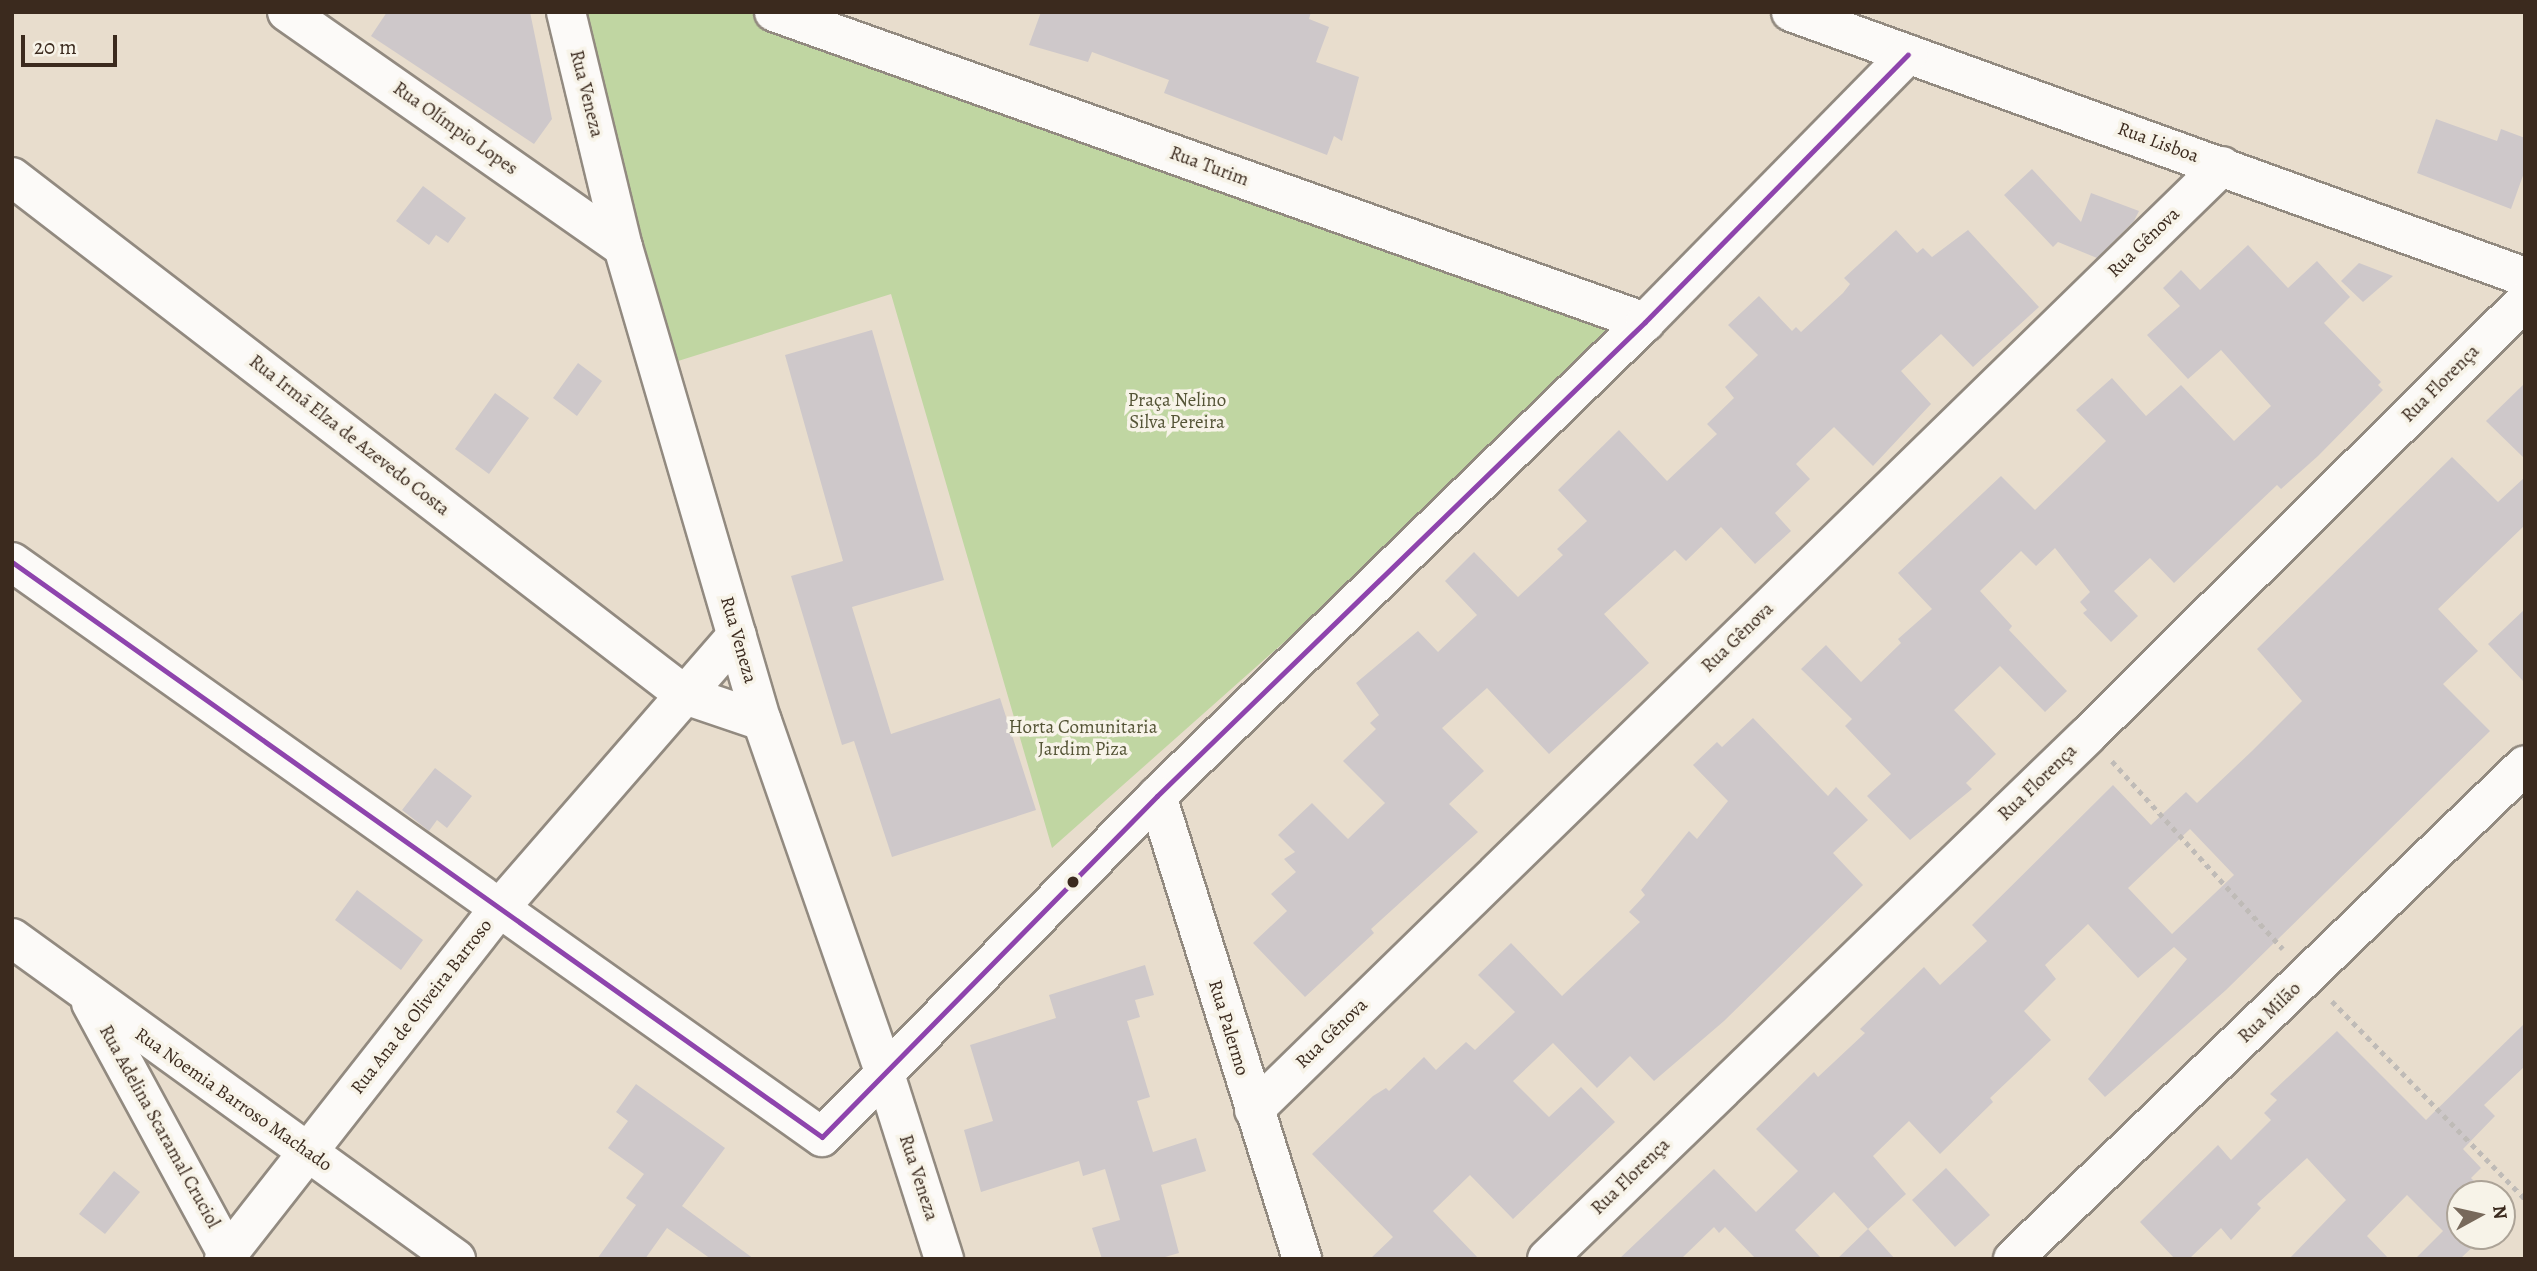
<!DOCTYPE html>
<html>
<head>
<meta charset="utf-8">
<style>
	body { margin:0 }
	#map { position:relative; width:2537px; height:1271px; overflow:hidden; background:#e8ddcd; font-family:Alegreya,serif }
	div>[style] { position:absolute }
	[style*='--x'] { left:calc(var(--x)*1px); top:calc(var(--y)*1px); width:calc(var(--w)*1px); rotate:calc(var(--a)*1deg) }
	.green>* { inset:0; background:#c0d6a2 }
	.building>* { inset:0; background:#cec8ca }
	.path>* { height:4.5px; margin-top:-2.25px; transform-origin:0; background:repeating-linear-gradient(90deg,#bfbbb7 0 5px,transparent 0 10px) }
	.roads { filter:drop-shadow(2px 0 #928a80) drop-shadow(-2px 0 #928a80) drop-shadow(0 2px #928a80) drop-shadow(0 -2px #928a80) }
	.minor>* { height:38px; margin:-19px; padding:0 19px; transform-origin:19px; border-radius:19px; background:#fcfaf8 }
	.bus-1>* { height:5px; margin:-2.5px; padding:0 2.5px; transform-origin:2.5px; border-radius:2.5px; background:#8e44ad }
	.dots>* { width:19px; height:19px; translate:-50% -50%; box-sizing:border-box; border:4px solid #f7f3e8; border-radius:50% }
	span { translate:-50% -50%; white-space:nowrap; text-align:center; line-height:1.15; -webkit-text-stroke:7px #f7f3e8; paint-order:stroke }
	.street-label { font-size:19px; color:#3b2a1e }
	.park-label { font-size:19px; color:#545436 }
	.frame { position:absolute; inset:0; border:14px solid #3b2a1e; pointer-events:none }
	.north { position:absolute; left:2446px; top:1180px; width:70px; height:70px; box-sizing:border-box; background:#f7f3e8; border:2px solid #aca397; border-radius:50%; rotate:82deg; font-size:19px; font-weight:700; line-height:28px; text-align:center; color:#3b2a1e }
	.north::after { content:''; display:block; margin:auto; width:24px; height:32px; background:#78695b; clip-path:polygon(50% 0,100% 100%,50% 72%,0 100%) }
	.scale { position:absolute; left:21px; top:35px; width:96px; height:32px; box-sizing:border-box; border:4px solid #3b2a1e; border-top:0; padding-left:9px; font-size:21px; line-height:24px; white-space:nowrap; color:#3b2a1e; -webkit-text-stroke:5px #f7f3e8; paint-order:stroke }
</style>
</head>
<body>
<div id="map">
	<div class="green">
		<i style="clip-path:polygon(567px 12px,774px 12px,1645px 322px,1052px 848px,891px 294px,659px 367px)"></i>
	</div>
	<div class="building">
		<i style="clip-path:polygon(387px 12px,530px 12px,552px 119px,534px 144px,371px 36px)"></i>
		<i style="clip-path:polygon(1041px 12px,1311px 12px,1309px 19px,1329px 27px,1316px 62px,1359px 77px,1342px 141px,1334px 136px,1327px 155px,1164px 93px,1169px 80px,1092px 52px,1088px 62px,1029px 45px)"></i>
		<i style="clip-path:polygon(2436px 119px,2497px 141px,2501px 129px,2525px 138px,2525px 170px,2511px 209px,2417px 173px)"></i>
		<i style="clip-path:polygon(2032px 169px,2081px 222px,2091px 193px,2139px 211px,2134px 221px,2097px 258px,2058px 242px,2053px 247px,2004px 195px)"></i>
		<i style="clip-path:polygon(423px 186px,466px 218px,448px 243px,436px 235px,429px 245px,396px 221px)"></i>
		<i style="clip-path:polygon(1896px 230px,1917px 253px,1923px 248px,1932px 257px,1968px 230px,2039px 307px,1973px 367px,1941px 334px,1901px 371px,1931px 404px,1873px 466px,1834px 427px,1796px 464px,1810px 479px,1775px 513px,1791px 531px,1755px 564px,1721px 527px,1686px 561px,1675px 550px,1604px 614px,1649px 663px,1549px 754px,1487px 688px,1442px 728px,1484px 771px,1449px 804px,1478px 832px,1371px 929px,1374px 933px,1305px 997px,1253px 943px,1287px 911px,1271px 894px,1296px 872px,1284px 859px,1295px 852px,1278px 835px,1312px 803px,1348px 839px,1385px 803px,1343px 761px,1376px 729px,1370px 723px,1379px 715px,1356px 683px,1418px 631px,1438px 652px,1477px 615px,1445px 581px,1474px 552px,1518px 597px,1563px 555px,1557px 549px,1587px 521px,1558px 490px,1619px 430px,1667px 481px,1717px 434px,1707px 424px,1734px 398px,1725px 387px,1758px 355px,1728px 325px,1759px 296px,1792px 331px,1796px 327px,1801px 332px,1843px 293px,1850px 284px,1844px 278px)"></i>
		<i style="clip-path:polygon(2248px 245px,2288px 288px,2317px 261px,2350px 297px,2324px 323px,2381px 382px,2378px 385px,2383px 390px,2318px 456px,2281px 489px,2277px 485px,2174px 583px,2150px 558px,2114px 591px,2138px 616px,2111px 642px,2083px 613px,2087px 610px,2080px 602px,2090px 592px,2055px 548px,2036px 566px,2021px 551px,1980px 591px,2012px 626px,2009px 630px,2067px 691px,2045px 712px,2000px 666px,1954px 710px,1996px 754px,1966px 783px,1972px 789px,1910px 840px,1867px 796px,1891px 774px,1845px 726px,1852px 719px,1801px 669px,1826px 645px,1861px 682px,1901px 643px,1898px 639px,1932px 609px,1898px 573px,2001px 476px,2035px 510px,2106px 441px,2076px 410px,2112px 378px,2146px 416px,2181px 385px,2234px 441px,2271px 406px,2221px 350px,2188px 379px,2147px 335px,2180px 306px,2163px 288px,2181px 270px,2200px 290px)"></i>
		<i style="clip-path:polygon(2359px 263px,2393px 276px,2363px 302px,2341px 281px)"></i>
		<i style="clip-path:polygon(872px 330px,944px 580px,852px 607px,891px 734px,1000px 698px,1036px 810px,892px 857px,854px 741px,842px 745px,791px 576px,843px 561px,785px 355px)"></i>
		<i style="clip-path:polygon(578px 363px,602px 381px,577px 416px,553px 398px)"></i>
		<i style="clip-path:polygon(2525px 383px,2525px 459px,2486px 421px)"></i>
		<i style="clip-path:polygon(495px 393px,529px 418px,489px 474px,455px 449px)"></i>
		<i style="clip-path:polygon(evenodd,2452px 457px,2498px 502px,2525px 477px,2525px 525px,2438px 609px,2478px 651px,2443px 684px,2490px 731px,2226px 990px,2105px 1097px,2088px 1079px,2187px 959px,2174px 947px,2138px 978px,2088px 924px,2045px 965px,2056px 979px,2024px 1011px,2051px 1040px,1990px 1098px,1993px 1102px,1940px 1154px,1909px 1121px,1873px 1156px,1906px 1194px,1868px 1229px,1834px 1192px,1795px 1230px,1822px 1259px,1756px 1259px,1725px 1227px,1719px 1233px,1714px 1227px,1681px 1259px,1619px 1259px,1714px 1169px,1756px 1212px,1798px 1171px,1756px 1129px,1814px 1072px,1818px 1077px,1865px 1033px,1860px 1029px,1924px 967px,1940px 985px,1987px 941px,1972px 925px,2113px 785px,2151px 825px,2186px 792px,2197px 803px,2252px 751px,2302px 701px,2257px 649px,2452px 457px,2190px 829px,2234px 875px,2172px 934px,2128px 888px,2190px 829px)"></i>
		<i style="clip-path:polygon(2525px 609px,2525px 683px,2488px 644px)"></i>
		<i style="clip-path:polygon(1753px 718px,1828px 796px,1836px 787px,1868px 820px,1833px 853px,1863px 885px,1724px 1021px,1654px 1081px,1630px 1056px,1597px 1088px,1553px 1043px,1513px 1081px,1549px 1117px,1581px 1087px,1615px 1122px,1513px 1219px,1470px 1175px,1433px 1211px,1479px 1259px,1370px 1259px,1393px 1237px,1312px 1154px,1373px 1096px,1386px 1088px,1389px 1091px,1424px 1057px,1436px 1070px,1466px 1042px,1475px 1050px,1515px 1012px,1478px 975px,1511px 943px,1562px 996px,1640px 922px,1629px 912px,1645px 895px,1641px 890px,1689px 831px,1697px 839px,1728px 801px,1693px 765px,1717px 742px,1722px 747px)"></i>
		<i style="clip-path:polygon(435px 768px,472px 796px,447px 828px,437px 820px,429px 831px,402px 810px)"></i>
		<i style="clip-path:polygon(357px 890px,423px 940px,401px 970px,335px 920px)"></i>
		<i style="clip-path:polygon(1145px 965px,1154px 995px,1135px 1000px,1140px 1017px,1127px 1021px,1150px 1097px,1137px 1101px,1153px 1152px,1196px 1138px,1206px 1171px,1161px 1185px,1179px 1253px,1158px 1259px,1102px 1259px,1092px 1228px,1120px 1220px,1105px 1169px,1083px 1176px,1079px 1161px,981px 1192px,964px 1130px,993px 1121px,970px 1045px,1056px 1018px,1049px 995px)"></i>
		<i style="clip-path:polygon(2525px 1023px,2525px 1066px,2484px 1105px,2495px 1116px,2463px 1149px,2481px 1168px,2471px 1178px,2487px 1194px,2460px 1194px,2460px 1236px,2484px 1236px,2460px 1259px,2415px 1259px,2443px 1231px,2407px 1195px,2367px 1236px,2389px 1259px,2289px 1259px,2346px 1200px,2307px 1158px,2257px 1204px,2261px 1208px,2231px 1240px,2221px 1228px,2189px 1259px,2175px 1259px,2140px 1222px,2218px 1145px,2231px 1160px,2271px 1120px,2264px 1113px,2277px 1100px,2270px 1094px,2337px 1031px,2426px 1120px)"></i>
		<i style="clip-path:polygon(636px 1084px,725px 1148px,682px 1206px,754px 1259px,711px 1259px,667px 1228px,645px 1259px,597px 1259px,636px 1205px,626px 1198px,644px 1174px,608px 1148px,628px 1121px,616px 1112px)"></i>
		<i style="clip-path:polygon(1946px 1168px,1990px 1215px,1955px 1247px,1912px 1200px)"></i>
		<i style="clip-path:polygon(114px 1171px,140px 1192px,105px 1234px,79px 1214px)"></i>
		<i style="clip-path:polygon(1868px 1229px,1895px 1259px,1837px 1259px)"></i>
	</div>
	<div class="path">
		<i style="--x:2112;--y:761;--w:254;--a:47.7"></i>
		<i style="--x:2332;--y:1001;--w:277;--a:45.7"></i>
	</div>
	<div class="roads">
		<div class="minor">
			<i style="--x:287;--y:12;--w:410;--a:35"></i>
			<i style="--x:566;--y:12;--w:242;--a:76.4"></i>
			<i style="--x:623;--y:247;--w:494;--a:73.7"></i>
			<i style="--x:762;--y:721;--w:374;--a:70.8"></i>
			<i style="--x:885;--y:1074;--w:194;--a:72.3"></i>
			<i style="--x:774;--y:12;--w:925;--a:19.59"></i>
			<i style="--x:1791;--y:12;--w:780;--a:19.85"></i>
			<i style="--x:12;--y:177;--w:849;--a:37.59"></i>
			<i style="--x:685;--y:695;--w:81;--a:18.7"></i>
			<i style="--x:12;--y:562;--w:993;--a:35.37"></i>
			<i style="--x:822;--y:1137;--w:478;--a:-45.5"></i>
			<i style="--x:1157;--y:796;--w:680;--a:-44.17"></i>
			<i style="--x:1645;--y:322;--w:375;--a:-45.5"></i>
			<i style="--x:1157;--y:796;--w:485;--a:72.6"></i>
			<i style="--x:12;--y:938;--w:548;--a:35.87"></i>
			<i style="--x:91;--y:1003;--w:291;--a:61.5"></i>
			<i style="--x:1254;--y:1110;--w:1352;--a:-44.28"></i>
			<i style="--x:224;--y:1259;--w:444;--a:-51.9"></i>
			<i style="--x:498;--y:910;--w:364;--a:-49"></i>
			<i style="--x:1547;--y:1259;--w:753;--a:-44.09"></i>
			<i style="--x:2088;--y:735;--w:616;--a:-44.8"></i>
			<i style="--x:2013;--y:1259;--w:711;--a:-43.97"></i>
		</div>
	</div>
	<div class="bus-1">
		<i style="--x:12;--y:562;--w:993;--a:35.37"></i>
		<i style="--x:822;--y:1137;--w:478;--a:-45.5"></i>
		<i style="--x:1157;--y:796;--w:680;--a:-44.17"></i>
		<i style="--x:1645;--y:322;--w:375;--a:-45.5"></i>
	</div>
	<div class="dots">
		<i style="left:1073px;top:882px;background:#3b2a1e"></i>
	</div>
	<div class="street-label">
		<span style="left:586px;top:94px;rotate:76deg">Rua Veneza</span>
		<span style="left:455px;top:129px;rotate:35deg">Rua Olímpio Lopes</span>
		<span style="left:2158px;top:143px;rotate:20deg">Rua Lisboa</span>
		<span style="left:1209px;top:167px;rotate:20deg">Rua Turim</span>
		<span style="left:2144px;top:243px;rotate:-44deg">Rua Gênova</span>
		<span style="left:2441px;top:384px;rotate:-45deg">Rua Florença</span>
		<span style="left:349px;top:436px;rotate:38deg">Rua Irmã Elza de Azevedo Costa</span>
		<span style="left:1738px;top:638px;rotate:-44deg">Rua Gênova</span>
		<span style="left:738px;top:640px;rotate:74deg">Rua Veneza</span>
		<span style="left:2038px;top:783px;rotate:-44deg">Rua Florença</span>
		<span style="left:422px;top:1007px;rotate:-52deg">Rua Ana de Oliveira Barroso</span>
		<span style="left:2270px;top:1013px;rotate:-44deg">Rua Milão</span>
		<span style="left:1228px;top:1028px;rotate:73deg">Rua Palermo</span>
		<span style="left:1332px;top:1034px;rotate:-44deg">Rua Gênova</span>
		<span style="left:233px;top:1100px;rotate:35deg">Rua Noemia Barroso Machado</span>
		<span style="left:159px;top:1127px;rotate:61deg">Rua Adelina Scaramal Cruciol</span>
		<span style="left:1631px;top:1177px;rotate:-44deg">Rua Florença</span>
		<span style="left:918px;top:1178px;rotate:72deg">Rua Veneza</span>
	</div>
	<div class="park-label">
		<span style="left:1177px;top:412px">Praça Nelino<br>Silva Pereira</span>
		<span style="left:1083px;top:739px">Horta Comunitaria<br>Jardim Piza</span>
	</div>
	<div class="frame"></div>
	<div class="north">N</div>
	<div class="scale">20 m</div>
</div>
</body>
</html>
